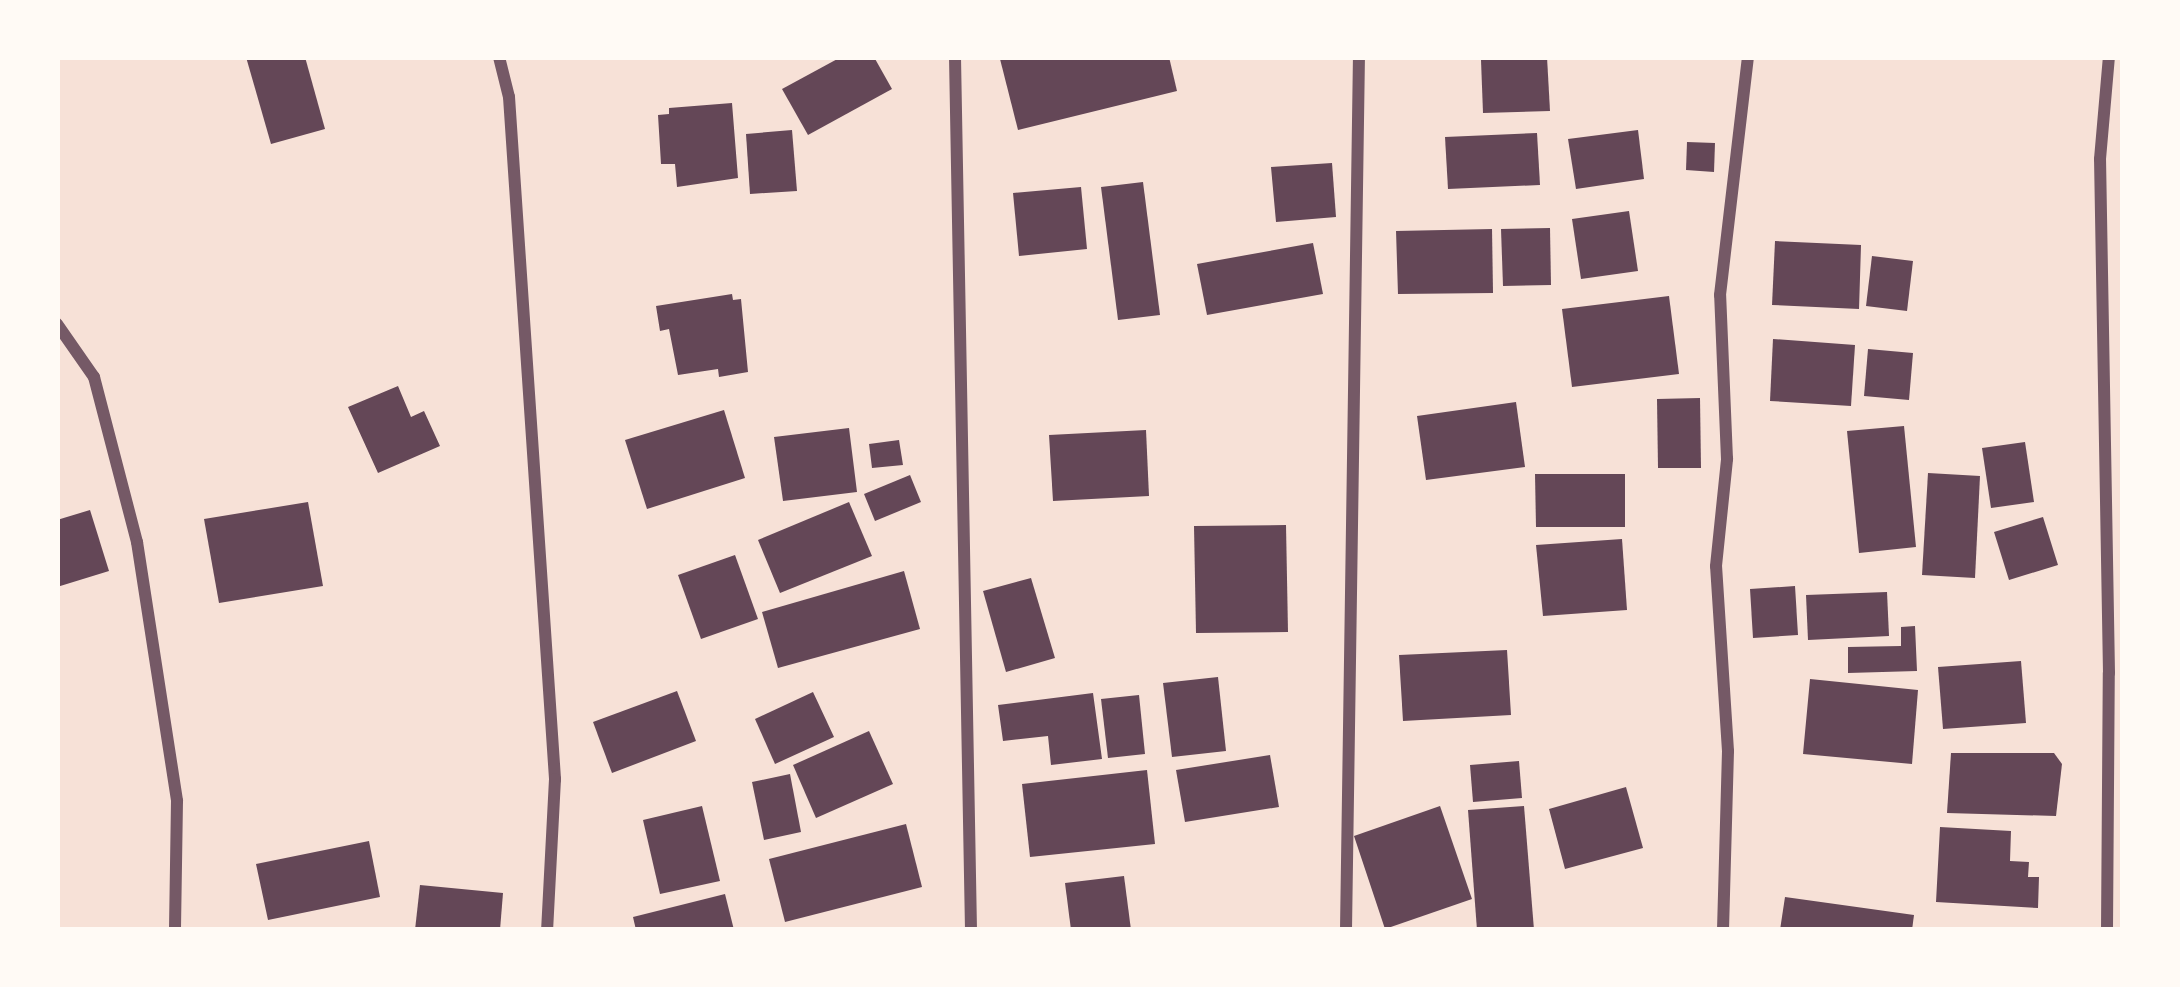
<!DOCTYPE html>
<html>
<head>
<meta charset="utf-8">
<style>
	body { margin:0 }
	#map { position:relative; width:2180px; height:987px; overflow:hidden; background:#f7e1d7; font-family:"Titillium Web",sans-serif }
	div>[style] { position:absolute }
	[style*='--x'] { left:calc(var(--x)*1px); top:calc(var(--y)*1px); width:calc(var(--w)*1px); rotate:calc(var(--a)*1deg) }
	.building>* { inset:0; background:#644757 }
	.minor>* { height:12px; margin:-6px; padding:0 6px; transform-origin:6px; border-radius:6px; background:#755966 }
	span { translate:-50% -50%; white-space:nowrap; text-align:center; line-height:1.15; -webkit-text-stroke:10px #fffaf5; paint-order:stroke }
	.frame { position:absolute; inset:0; border:60px solid #fffaf5; pointer-events:none }
</style>
</head>
<body>
<div id="map">
	<div class="building">
		<i style="clip-path:polygon(246px 57px,305px 57px,325px 129px,271px 144px)"></i>
		<i style="clip-path:polygon(841px 57px,874px 57px,892px 89px,808px 135px,782px 89px)"></i>
		<i style="clip-path:polygon(1169px 57px,1177px 91px,1018px 130px,1000px 59px)"></i>
		<i style="clip-path:polygon(1547px 57px,1550px 111px,1483px 113px,1481px 60px)"></i>
		<i style="clip-path:polygon(732px 103px,738px 178px,677px 187px,675px 164px,661px 164px,658px 115px,669px 114px,669px 108px)"></i>
		<i style="clip-path:polygon(792px 130px,797px 191px,750px 194px,746px 134px)"></i>
		<i style="clip-path:polygon(1638px 130px,1644px 179px,1576px 189px,1568px 139px)"></i>
		<i style="clip-path:polygon(1537px 133px,1540px 185px,1448px 189px,1445px 137px)"></i>
		<i style="clip-path:polygon(1687px 142px,1715px 143px,1714px 172px,1686px 170px)"></i>
		<i style="clip-path:polygon(1332px 163px,1336px 217px,1276px 222px,1271px 167px)"></i>
		<i style="clip-path:polygon(1143px 182px,1160px 315px,1118px 320px,1101px 187px)"></i>
		<i style="clip-path:polygon(1081px 187px,1087px 249px,1019px 256px,1013px 193px)"></i>
		<i style="clip-path:polygon(1629px 211px,1638px 271px,1581px 279px,1572px 219px)"></i>
		<i style="clip-path:polygon(1550px 228px,1551px 285px,1503px 286px,1501px 229px)"></i>
		<i style="clip-path:polygon(1492px 229px,1493px 293px,1398px 294px,1396px 231px)"></i>
		<i style="clip-path:polygon(1775px 241px,1861px 245px,1859px 309px,1772px 305px)"></i>
		<i style="clip-path:polygon(1313px 243px,1323px 294px,1207px 315px,1197px 264px)"></i>
		<i style="clip-path:polygon(1872px 256px,1913px 261px,1907px 311px,1866px 306px)"></i>
		<i style="clip-path:polygon(732px 294px,733px 300px,741px 299px,748px 372px,719px 377px,718px 369px,678px 375px,669px 329px,660px 331px,656px 306px)"></i>
		<i style="clip-path:polygon(1669px 296px,1679px 374px,1572px 387px,1562px 309px)"></i>
		<i style="clip-path:polygon(1773px 339px,1855px 345px,1851px 406px,1770px 401px)"></i>
		<i style="clip-path:polygon(1868px 349px,1913px 353px,1909px 400px,1864px 396px)"></i>
		<i style="clip-path:polygon(398px 386px,411px 417px,424px 411px,440px 446px,378px 473px,348px 407px)"></i>
		<i style="clip-path:polygon(1700px 398px,1701px 468px,1658px 468px,1657px 399px)"></i>
		<i style="clip-path:polygon(1516px 402px,1525px 467px,1426px 480px,1417px 416px)"></i>
		<i style="clip-path:polygon(724px 410px,745px 478px,647px 509px,625px 440px)"></i>
		<i style="clip-path:polygon(1904px 426px,1916px 547px,1859px 553px,1847px 431px)"></i>
		<i style="clip-path:polygon(849px 428px,857px 492px,783px 501px,774px 437px)"></i>
		<i style="clip-path:polygon(1146px 430px,1149px 496px,1053px 501px,1049px 435px)"></i>
		<i style="clip-path:polygon(899px 440px,903px 465px,872px 468px,869px 444px)"></i>
		<i style="clip-path:polygon(2025px 442px,2034px 502px,1991px 508px,1982px 448px)"></i>
		<i style="clip-path:polygon(1928px 473px,1980px 476px,1975px 578px,1922px 575px)"></i>
		<i style="clip-path:polygon(1535px 474px,1625px 474px,1625px 527px,1536px 527px)"></i>
		<i style="clip-path:polygon(910px 475px,921px 502px,875px 521px,864px 494px)"></i>
		<i style="clip-path:polygon(308px 502px,323px 586px,219px 603px,204px 519px)"></i>
		<i style="clip-path:polygon(849px 502px,872px 556px,780px 593px,758px 540px)"></i>
		<i style="clip-path:polygon(90px 510px,109px 571px,57px 587px,57px 520px)"></i>
		<i style="clip-path:polygon(2043px 517px,2058px 565px,2009px 580px,1994px 532px)"></i>
		<i style="clip-path:polygon(1286px 525px,1288px 632px,1196px 633px,1194px 526px)"></i>
		<i style="clip-path:polygon(1622px 539px,1627px 610px,1543px 616px,1536px 545px)"></i>
		<i style="clip-path:polygon(735px 555px,758px 619px,701px 639px,678px 575px)"></i>
		<i style="clip-path:polygon(904px 571px,920px 629px,778px 668px,762px 612px)"></i>
		<i style="clip-path:polygon(1031px 578px,1055px 658px,1006px 672px,983px 591px)"></i>
		<i style="clip-path:polygon(1795px 586px,1798px 635px,1753px 638px,1750px 589px)"></i>
		<i style="clip-path:polygon(1887px 592px,1889px 636px,1808px 640px,1806px 595px)"></i>
		<i style="clip-path:polygon(1915px 626px,1917px 671px,1848px 673px,1848px 647px,1901px 646px,1901px 627px)"></i>
		<i style="clip-path:polygon(1507px 650px,1511px 715px,1403px 721px,1399px 655px)"></i>
		<i style="clip-path:polygon(2021px 661px,2026px 723px,1943px 729px,1938px 667px)"></i>
		<i style="clip-path:polygon(1218px 677px,1226px 751px,1172px 757px,1163px 683px)"></i>
		<i style="clip-path:polygon(1810px 679px,1918px 690px,1912px 764px,1803px 754px)"></i>
		<i style="clip-path:polygon(677px 691px,696px 741px,612px 773px,593px 722px)"></i>
		<i style="clip-path:polygon(813px 692px,834px 737px,775px 764px,755px 719px)"></i>
		<i style="clip-path:polygon(1093px 693px,1102px 759px,1051px 765px,1048px 736px,1003px 741px,998px 705px)"></i>
		<i style="clip-path:polygon(1139px 695px,1145px 754px,1108px 758px,1101px 699px)"></i>
		<i style="clip-path:polygon(869px 731px,893px 784px,816px 818px,793px 765px)"></i>
		<i style="clip-path:polygon(1951px 753px,2054px 753px,2062px 764px,2056px 816px,1947px 813px)"></i>
		<i style="clip-path:polygon(1270px 755px,1279px 807px,1185px 822px,1176px 770px)"></i>
		<i style="clip-path:polygon(1519px 761px,1522px 798px,1473px 802px,1470px 765px)"></i>
		<i style="clip-path:polygon(1147px 770px,1155px 844px,1030px 857px,1022px 784px)"></i>
		<i style="clip-path:polygon(790px 774px,801px 832px,764px 840px,752px 782px)"></i>
		<i style="clip-path:polygon(1626px 787px,1643px 848px,1565px 869px,1549px 809px)"></i>
		<i style="clip-path:polygon(702px 806px,720px 881px,660px 894px,643px 820px)"></i>
		<i style="clip-path:polygon(1440px 806px,1472px 899px,1385px 929px,1354px 836px)"></i>
		<i style="clip-path:polygon(1524px 806px,1534px 930px,1477px 930px,1468px 810px)"></i>
		<i style="clip-path:polygon(906px 824px,922px 887px,785px 922px,769px 859px)"></i>
		<i style="clip-path:polygon(1940px 827px,2011px 831px,2010px 861px,2029px 862px,2028px 877px,2039px 877px,2038px 908px,1936px 902px)"></i>
		<i style="clip-path:polygon(369px 841px,380px 897px,268px 920px,256px 864px)"></i>
		<i style="clip-path:polygon(1124px 876px,1131px 930px,1071px 930px,1065px 883px)"></i>
		<i style="clip-path:polygon(420px 885px,503px 893px,500px 930px,415px 930px)"></i>
		<i style="clip-path:polygon(725px 894px,734px 930px,636px 930px,633px 917px)"></i>
		<i style="clip-path:polygon(1785px 897px,1914px 915px,1912px 930px,1780px 930px)"></i>
	</div>
	<div class="minor">
		<i style="--x:499;--y:57;--w:41;--a:76"></i>
		<i style="--x:509;--y:97;--w:684;--a:86.14"></i>
		<i style="--x:555;--y:779;--w:151;--a:93"></i>
		<i style="--x:955;--y:57;--w:873;--a:88.95"></i>
		<i style="--x:57;--y:324;--w:65;--a:55.1"></i>
		<i style="--x:94;--y:377;--w:171;--a:75.4"></i>
		<i style="--x:137;--y:542;--w:262;--a:81.2"></i>
		<i style="--x:177;--y:801;--w:129;--a:90.9"></i>
		<i style="--x:1346;--y:930;--w:873;--a:-89.15"></i>
		<i style="--x:1723;--y:930;--w:179;--a:-88.4"></i>
		<i style="--x:1728;--y:751;--w:185;--a:-93.7"></i>
		<i style="--x:1716;--y:566;--w:108;--a:-84.1"></i>
		<i style="--x:1727;--y:459;--w:164;--a:-92.4"></i>
		<i style="--x:1720;--y:295;--w:240;--a:-83.3"></i>
		<i style="--x:2107;--y:930;--w:257;--a:-89.6"></i>
		<i style="--x:2109;--y:673;--w:514;--a:-91"></i>
		<i style="--x:2100;--y:159;--w:102;--a:-85"></i>
	</div>
	<div class="frame"></div>
</div>
</body>
</html>
